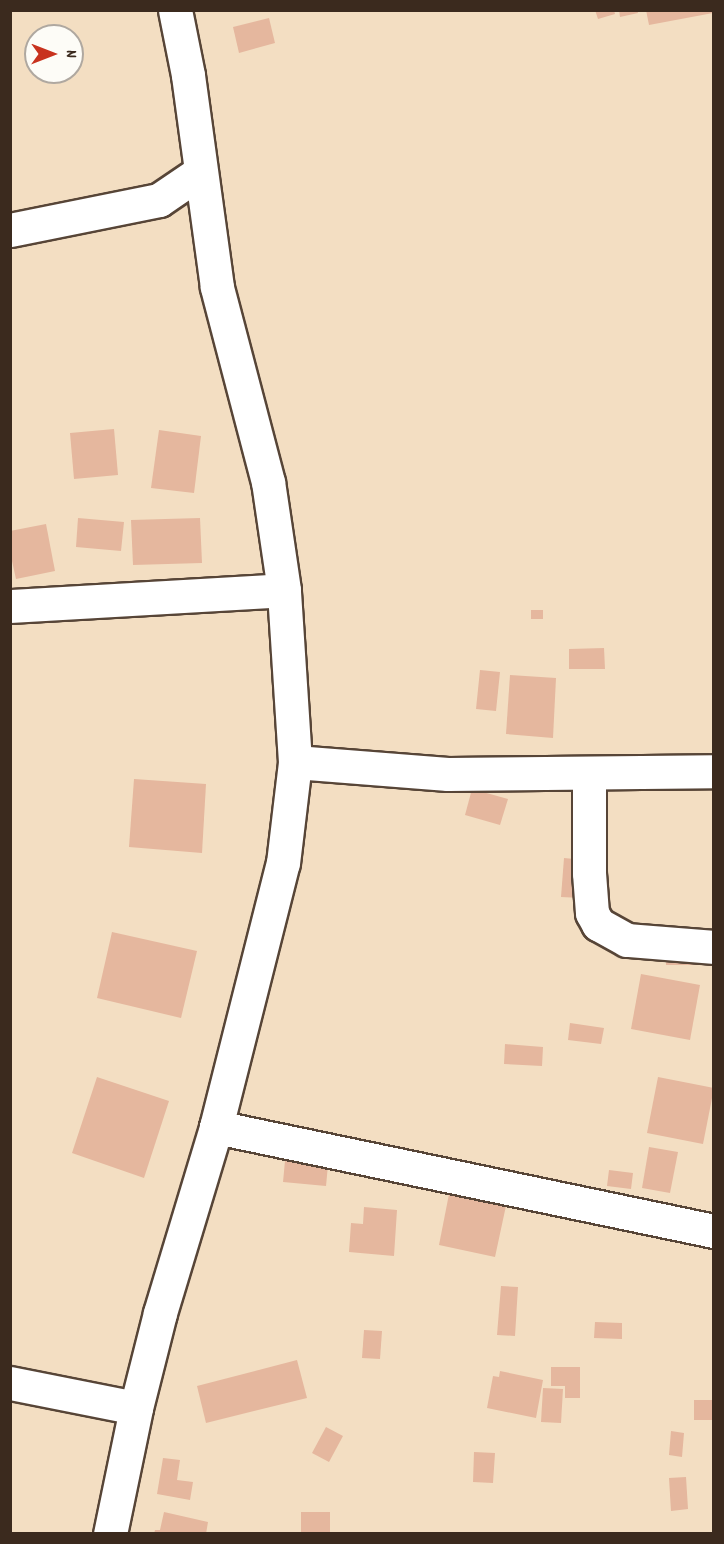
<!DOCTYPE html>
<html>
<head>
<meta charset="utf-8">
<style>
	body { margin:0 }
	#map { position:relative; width:724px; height:1544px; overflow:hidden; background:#f3dec2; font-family:Dekko,sans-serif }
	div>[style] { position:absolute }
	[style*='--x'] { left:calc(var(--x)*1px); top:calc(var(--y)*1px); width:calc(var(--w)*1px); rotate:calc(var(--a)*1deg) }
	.building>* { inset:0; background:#e5b79e }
	.roads { filter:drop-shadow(2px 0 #574537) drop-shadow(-2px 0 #574537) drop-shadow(0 2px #574537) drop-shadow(0 -2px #574537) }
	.minor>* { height:33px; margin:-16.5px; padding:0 16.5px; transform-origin:16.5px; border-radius:16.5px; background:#fff }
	span { translate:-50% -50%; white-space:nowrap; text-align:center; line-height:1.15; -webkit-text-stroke:4.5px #fdfcf7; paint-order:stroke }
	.frame { position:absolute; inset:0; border:12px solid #3b2a1e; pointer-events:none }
	.north { position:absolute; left:24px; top:24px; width:60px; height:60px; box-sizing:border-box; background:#fdfcf7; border:2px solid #afa8a0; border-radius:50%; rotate:90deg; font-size:16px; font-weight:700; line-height:24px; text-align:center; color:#3b2a1e }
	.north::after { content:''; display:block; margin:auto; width:21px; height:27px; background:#c8321e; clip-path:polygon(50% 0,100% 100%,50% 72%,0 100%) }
</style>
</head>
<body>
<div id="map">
	<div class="building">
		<i style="clip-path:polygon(595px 10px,614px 10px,615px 14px,598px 19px)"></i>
		<i style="clip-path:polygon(619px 10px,637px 10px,638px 13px,620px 17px)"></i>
		<i style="clip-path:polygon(646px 10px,712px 10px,713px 13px,649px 25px)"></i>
		<i style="clip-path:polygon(269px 18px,275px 43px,239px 53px,233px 27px)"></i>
		<i style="clip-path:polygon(114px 429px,118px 475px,74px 479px,70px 433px)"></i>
		<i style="clip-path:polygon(159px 430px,201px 436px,194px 493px,151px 488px)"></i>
		<i style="clip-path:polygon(78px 518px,124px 522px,121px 551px,76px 547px)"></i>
		<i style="clip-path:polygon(200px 518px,202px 563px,133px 565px,131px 520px)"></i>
		<i style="clip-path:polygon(46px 524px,55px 571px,16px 579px,10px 552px,10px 531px)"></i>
		<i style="clip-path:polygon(531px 610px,543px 610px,543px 619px,531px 619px)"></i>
		<i style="clip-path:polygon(604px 648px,605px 669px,569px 669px,569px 649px)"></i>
		<i style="clip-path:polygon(480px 670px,500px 672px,496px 711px,476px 709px)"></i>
		<i style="clip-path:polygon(510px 675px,556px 678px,553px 738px,506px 734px)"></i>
		<i style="clip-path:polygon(134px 779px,206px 784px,202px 853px,129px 847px)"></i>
		<i style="clip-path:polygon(472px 789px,508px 799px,500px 825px,465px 815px)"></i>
		<i style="clip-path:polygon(564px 858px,584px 860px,581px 898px,561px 897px)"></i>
		<i style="clip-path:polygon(112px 932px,197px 951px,181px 1018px,97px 998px)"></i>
		<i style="clip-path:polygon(666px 956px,714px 956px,714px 965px,666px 965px)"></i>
		<i style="clip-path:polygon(641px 974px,700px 985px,690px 1040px,631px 1029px)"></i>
		<i style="clip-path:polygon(570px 1023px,604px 1028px,601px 1044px,568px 1040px)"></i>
		<i style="clip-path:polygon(505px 1044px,543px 1047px,542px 1066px,504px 1064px)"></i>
		<i style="clip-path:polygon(97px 1077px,169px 1101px,144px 1178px,72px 1153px)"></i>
		<i style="clip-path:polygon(658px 1077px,714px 1088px,703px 1144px,647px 1133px)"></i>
		<i style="clip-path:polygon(649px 1147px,678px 1152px,670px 1193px,642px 1188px)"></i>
		<i style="clip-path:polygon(285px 1161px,328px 1165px,326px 1186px,283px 1182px)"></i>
		<i style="clip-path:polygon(609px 1170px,633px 1173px,631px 1189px,607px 1186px)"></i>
		<i style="clip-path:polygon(450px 1189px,507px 1201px,495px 1257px,439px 1245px)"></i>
		<i style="clip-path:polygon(364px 1207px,397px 1210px,394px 1256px,349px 1252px,351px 1223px,363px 1224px)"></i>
		<i style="clip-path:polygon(501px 1286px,518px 1287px,515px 1336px,497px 1335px)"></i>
		<i style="clip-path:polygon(595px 1322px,622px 1323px,622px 1339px,594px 1338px)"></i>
		<i style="clip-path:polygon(364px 1330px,382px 1331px,380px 1359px,362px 1358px)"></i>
		<i style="clip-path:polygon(297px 1360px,307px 1398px,206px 1423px,197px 1386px)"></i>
		<i style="clip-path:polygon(551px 1367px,580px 1367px,580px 1398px,565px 1398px,565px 1386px,551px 1386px)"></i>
		<i style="clip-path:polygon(500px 1371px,543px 1380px,536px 1418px,487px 1408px,493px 1376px,499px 1377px)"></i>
		<i style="clip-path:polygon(543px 1388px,563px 1389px,561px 1423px,541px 1422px)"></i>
		<i style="clip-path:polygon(694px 1400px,714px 1400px,714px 1420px,694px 1420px)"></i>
		<i style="clip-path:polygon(326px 1427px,343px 1436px,329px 1462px,312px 1453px)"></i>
		<i style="clip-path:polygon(671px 1431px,684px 1433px,682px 1457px,669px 1455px)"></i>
		<i style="clip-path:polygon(474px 1452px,495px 1453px,493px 1483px,473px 1482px)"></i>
		<i style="clip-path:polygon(163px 1458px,180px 1460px,177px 1480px,193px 1482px,190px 1500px,157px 1494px)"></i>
		<i style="clip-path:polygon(686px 1477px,688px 1509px,671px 1511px,669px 1478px)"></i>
		<i style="clip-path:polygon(164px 1512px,208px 1522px,206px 1534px,154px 1534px,155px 1530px,160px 1530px)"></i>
		<i style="clip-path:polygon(301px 1512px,330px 1512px,330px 1534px,301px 1534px)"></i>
	</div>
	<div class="roads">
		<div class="minor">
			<i style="--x:10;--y:230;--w:152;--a:-11.4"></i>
			<i style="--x:159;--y:200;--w:50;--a:-34.3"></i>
			<i style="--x:10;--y:606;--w:274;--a:-3.3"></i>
			<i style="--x:295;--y:762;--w:153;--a:4.5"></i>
			<i style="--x:448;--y:774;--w:266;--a:-0.6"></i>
			<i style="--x:589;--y:773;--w:100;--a:90"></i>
			<i style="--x:589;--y:873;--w:40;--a:85.7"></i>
			<i style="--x:592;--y:913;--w:13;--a:61"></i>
			<i style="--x:598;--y:924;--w:33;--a:29"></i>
			<i style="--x:627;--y:940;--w:87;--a:4.6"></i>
			<i style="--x:216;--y:1127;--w:509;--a:11.8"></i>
			<i style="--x:10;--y:1383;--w:128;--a:11.2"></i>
			<i style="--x:110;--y:1534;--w:129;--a:-78.3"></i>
			<i style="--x:136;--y:1408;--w:98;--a:-75.8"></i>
			<i style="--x:160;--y:1313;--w:194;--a:-73.2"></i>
			<i style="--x:216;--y:1127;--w:272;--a:-75.8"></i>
			<i style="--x:283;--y:863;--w:102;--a:-83.2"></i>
			<i style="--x:295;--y:762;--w:172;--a:-93.7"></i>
			<i style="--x:284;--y:590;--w:109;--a:-98.4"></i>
			<i style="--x:268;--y:482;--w:202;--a:-104.7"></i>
			<i style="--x:217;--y:287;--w:214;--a:-97.8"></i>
			<i style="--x:188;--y:75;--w:66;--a:-101.3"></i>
		</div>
	</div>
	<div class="frame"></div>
	<div class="north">N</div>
</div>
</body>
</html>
